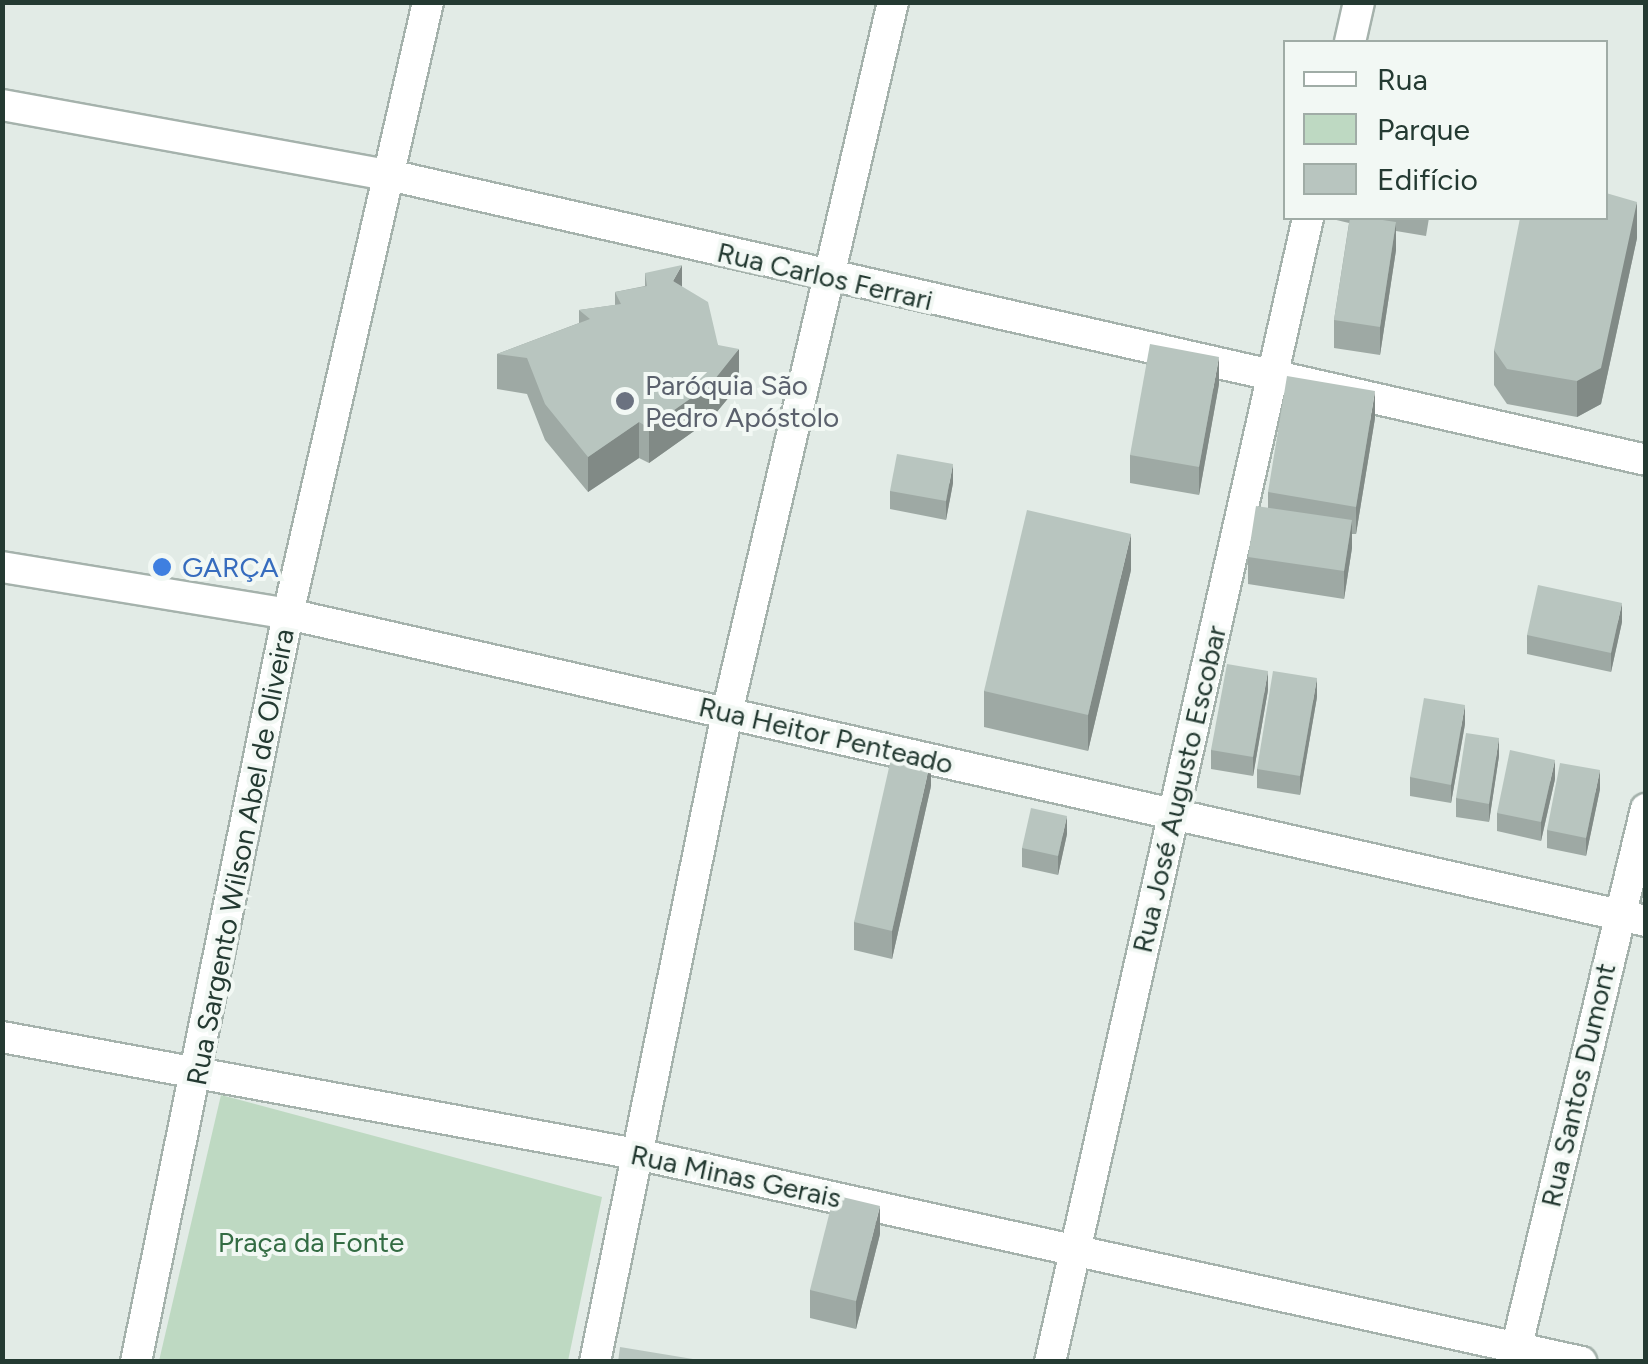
<!DOCTYPE html>
<html>
<head>
<meta charset="utf-8">
<style>
	body { margin:0 }
	#map { position:relative; width:1648px; height:1364px; overflow:hidden; background:#e2ebe6; font-family:Figtree,sans-serif }
	div>[style] { position:absolute }
	[style*='--x'] { left:calc(var(--x)*1px); top:calc(var(--y)*1px); width:calc(var(--w)*1px); rotate:calc(var(--a)*1deg) }
	.green>* { inset:0; background:#bed9c2 }
	.roads { filter:drop-shadow(2px 0 #a5b2ac) drop-shadow(-2px 0 #a5b2ac) drop-shadow(0 2px #a5b2ac) drop-shadow(0 -2px #a5b2ac) }
	.minor>* { height:30px; margin:-15px; padding:0 15px; transform-origin:15px; border-radius:15px; background:#fff }
	.wall>* { inset:0; background:#9ea9a4 }
	.shaded-wall>* { inset:0; background:#818a86 }
	.building>* { inset:0; background:#b8c5bf }
	.dots>* { width:28px; height:28px; translate:-50% -50%; box-sizing:border-box; border:5px solid #f2f8f4; border-radius:50% }
	span { translate:-50% -50%; white-space:nowrap; text-align:center; line-height:1.15; -webkit-text-stroke:8px #f2f8f4; paint-order:stroke }
	.street-label { font-size:28px; color:#243a32 }
	.worship-label { font-size:28px; color:#5b616d }
	.left { translate:0 -50%; text-align:left }
	.shop-label { font-size:28px; color:#366cbe }
	.park-label { font-size:28px; color:#336c43 }
	.frame { position:absolute; inset:0; border:5px solid #243a32; pointer-events:none }
	.legend { position:absolute; left:1283px; top:40px; width:325px; height:180px; box-sizing:border-box; background:#f2f8f4; border:2px solid #a0aca6; margin:0; padding:12px 18px; list-style:none; font-size:30px; color:#243a32 }
	.legend li { display:flex; align-items:center; gap:20px; height:50px }
	.legend b { width:50px; border:2px solid #a0aca6 }
</style>
</head>
<body>
<div id="map">
	<div class="green">
		<i style="clip-path:polygon(221px 1095px,602px 1197px,568px 1361px,159px 1361px)"></i>
	</div>
	<div class="roads">
		<div class="minor">
			<i style="--x:1350;--y:42;--w:41;--a:-77.3"></i>
			<i style="--x:2;--y:105;--w:393;--a:10.3"></i>
			<i style="--x:389;--y:175;--w:1289;--a:12.77"></i>
			<i style="--x:2;--y:567;--w:290;--a:9.3"></i>
			<i style="--x:288;--y:614;--w:1392;--a:12.74"></i>
			<i style="--x:2;--y:1037;--w:650;--a:10.46"></i>
			<i style="--x:641;--y:1155;--w:963;--a:12.41"></i>
			<i style="--x:136;--y:1362;--w:763;--a:-78.51"></i>
			<i style="--x:288;--y:614;--w:628;--a:-77.11"></i>
			<i style="--x:595;--y:1362;--w:662;--a:-78.5"></i>
			<i style="--x:727;--y:713;--w:730;--a:-76.86"></i>
			<i style="--x:1050;--y:1362;--w:1173;--a:-77.29"></i>
			<i style="--x:1513;--y:1362;--w:569;--a:-76.48"></i>
		</div>
	</div>
	<div class="wall">
		<i style="clip-path:polygon(1328px 218px,1429px 218px,1426px 236px,1396px 231px,1396px 250px,1380px 355px,1334px 348px,1334px 320px,1349px 223px)"></i>
		<i style="clip-path:polygon(1637px 238px,1601px 404px,1577px 417px,1507px 404px,1494px 385px,1494px 350px)"></i>
		<i style="clip-path:polygon(645px 273px,682px 287px,718px 345px,739px 385px,711px 419px,649px 463px,639px 458px,588px 492px,545px 440px,527px 394px,497px 389px,497px 354px,579px 323px,579px 310px,615px 305px,615px 292px,645px 286px)"></i>
		<i style="clip-path:polygon(1219px 384px,1199px 495px,1130px 483px,1130px 455px)"></i>
		<i style="clip-path:polygon(1375px 418px,1356px 534px,1352px 534px,1352px 548px,1344px 599px,1248px 584px,1248px 557px,1268px 508px,1268px 492px)"></i>
		<i style="clip-path:polygon(953px 483px,946px 520px,890px 509px,890px 491px)"></i>
		<i style="clip-path:polygon(1131px 570px,1088px 751px,984px 727px,984px 691px)"></i>
		<i style="clip-path:polygon(1622px 622px,1611px 672px,1527px 654px,1527px 635px)"></i>
		<i style="clip-path:polygon(1268px 690px,1253px 776px,1211px 769px,1211px 750px)"></i>
		<i style="clip-path:polygon(1317px 697px,1300px 795px,1257px 788px,1257px 769px)"></i>
		<i style="clip-path:polygon(1465px 724px,1451px 803px,1410px 796px,1410px 777px)"></i>
		<i style="clip-path:polygon(1499px 756px,1489px 822px,1456px 817px,1456px 798px)"></i>
		<i style="clip-path:polygon(1555px 779px,1541px 841px,1497px 831px,1497px 813px)"></i>
		<i style="clip-path:polygon(931px 786px,892px 959px,854px 950px,854px 922px)"></i>
		<i style="clip-path:polygon(1600px 789px,1586px 856px,1547px 848px,1547px 830px)"></i>
		<i style="clip-path:polygon(1067px 834px,1058px 875px,1022px 867px,1022px 848px)"></i>
		<i style="clip-path:polygon(880px 1234px,856px 1329px,810px 1318px,810px 1290px)"></i>
	</div>
	<div class="shaded-wall">
		<i style="clip-path:polygon(1637px 202px,1637px 238px,1601px 404px,1577px 417px,1577px 381px)"></i>
		<i style="clip-path:polygon(1396px 222px,1396px 250px,1380px 355px,1380px 327px)"></i>
		<i style="clip-path:polygon(682px 265px,682px 301px,673px 281px)"></i>
		<i style="clip-path:polygon(739px 349px,739px 385px,711px 419px,649px 463px,649px 428px)"></i>
		<i style="clip-path:polygon(1219px 357px,1219px 384px,1199px 495px,1199px 467px)"></i>
		<i style="clip-path:polygon(1375px 391px,1375px 418px,1356px 534px,1356px 507px)"></i>
		<i style="clip-path:polygon(639px 422px,639px 458px,588px 492px,588px 457px)"></i>
		<i style="clip-path:polygon(953px 464px,953px 483px,946px 520px,946px 501px)"></i>
		<i style="clip-path:polygon(1352px 520px,1352px 548px,1344px 599px,1344px 571px)"></i>
		<i style="clip-path:polygon(1131px 534px,1131px 570px,1088px 751px,1088px 715px)"></i>
		<i style="clip-path:polygon(1622px 603px,1622px 622px,1611px 672px,1611px 653px)"></i>
		<i style="clip-path:polygon(1268px 671px,1268px 690px,1253px 776px,1253px 757px)"></i>
		<i style="clip-path:polygon(1317px 678px,1317px 697px,1300px 795px,1300px 776px)"></i>
		<i style="clip-path:polygon(1465px 705px,1465px 724px,1451px 803px,1451px 785px)"></i>
		<i style="clip-path:polygon(1499px 738px,1499px 756px,1489px 822px,1489px 804px)"></i>
		<i style="clip-path:polygon(931px 759px,931px 786px,892px 959px,892px 931px)"></i>
		<i style="clip-path:polygon(1555px 760px,1555px 779px,1541px 841px,1541px 822px)"></i>
		<i style="clip-path:polygon(1600px 770px,1600px 789px,1586px 856px,1586px 838px)"></i>
		<i style="clip-path:polygon(1067px 816px,1067px 834px,1058px 875px,1058px 856px)"></i>
		<i style="clip-path:polygon(880px 1206px,880px 1234px,856px 1329px,856px 1301px)"></i>
	</div>
	<div class="building">
		<i style="clip-path:polygon(1606px 193px,1637px 202px,1601px 368px,1577px 381px,1507px 369px,1494px 350px,1520px 218px,1606px 218px)"></i>
		<i style="clip-path:polygon(1350px 218px,1369px 218px,1396px 222px,1380px 327px,1334px 320px)"></i>
		<i style="clip-path:polygon(682px 265px,673px 281px,708px 302px,718px 345px,739px 349px,711px 384px,649px 428px,639px 422px,588px 457px,545px 404px,527px 358px,497px 354px,590px 319px,579px 310px,621px 304px,615px 292px,647px 286px,645px 273px)"></i>
		<i style="clip-path:polygon(1150px 344px,1219px 357px,1199px 467px,1130px 455px)"></i>
		<i style="clip-path:polygon(1287px 376px,1375px 391px,1356px 507px,1268px 492px)"></i>
		<i style="clip-path:polygon(897px 454px,953px 464px,946px 501px,890px 491px)"></i>
		<i style="clip-path:polygon(1256px 506px,1352px 520px,1344px 571px,1248px 557px)"></i>
		<i style="clip-path:polygon(1027px 510px,1131px 534px,1088px 715px,984px 691px)"></i>
		<i style="clip-path:polygon(1538px 585px,1622px 603px,1611px 653px,1527px 635px)"></i>
		<i style="clip-path:polygon(1227px 664px,1268px 671px,1253px 757px,1211px 750px)"></i>
		<i style="clip-path:polygon(1273px 671px,1317px 678px,1300px 776px,1257px 769px)"></i>
		<i style="clip-path:polygon(1424px 698px,1465px 705px,1451px 785px,1410px 777px)"></i>
		<i style="clip-path:polygon(1466px 733px,1499px 738px,1489px 804px,1456px 798px)"></i>
		<i style="clip-path:polygon(893px 750px,931px 759px,892px 931px,854px 922px)"></i>
		<i style="clip-path:polygon(1510px 750px,1555px 760px,1541px 822px,1497px 813px)"></i>
		<i style="clip-path:polygon(1560px 763px,1600px 770px,1586px 838px,1547px 830px)"></i>
		<i style="clip-path:polygon(1031px 808px,1067px 816px,1058px 856px,1022px 848px)"></i>
		<i style="clip-path:polygon(834px 1195px,880px 1206px,856px 1301px,810px 1290px)"></i>
		<i style="clip-path:polygon(620px 1347px,711px 1362px,618px 1362px)"></i>
	</div>
	<div class="dots">
		<i style="left:625px;top:401px;background:#6b7280"></i>
		<i style="left:162px;top:567px;background:#3f7fe0"></i>
	</div>
	<div class="street-label">
		<span style="left:825px;top:276px;rotate:13deg">Rua Carlos Ferrari</span>
		<span style="left:826px;top:735px;rotate:13deg">Rua Heitor Penteado</span>
		<span style="left:1179px;top:789px;rotate:-77deg">Rua José Augusto Escobar</span>
		<span style="left:240px;top:857px;rotate:-79deg">Rua Sargento Wilson Abel de Oliveira</span>
		<span style="left:1578px;top:1085px;rotate:-77deg">Rua Santos Dumont</span>
		<span style="left:736px;top:1176px;rotate:12deg">Rua Minas Gerais</span>
	</div>
	<div class="worship-label">
		<span class="left" style="left:645px;top:401px">Paróquia São<br>Pedro Apóstolo</span>
	</div>
	<div class="shop-label">
		<span class="left" style="left:182px;top:567px">GARÇA</span>
	</div>
	<div class="park-label">
		<span style="left:311px;top:1242px">Praça da Fonte</span>
	</div>
	<div class="frame"></div>
	<ul class="legend">
	<li><b style="height:12px;background:#fff"></b>Rua</li>
	<li><b style="height:28px;background:#bed9c2"></b>Parque</li>
	<li><b style="height:28px;background:#b8c5bf"></b>Edifício</li>
	</ul>
</div>
</body>
</html>
